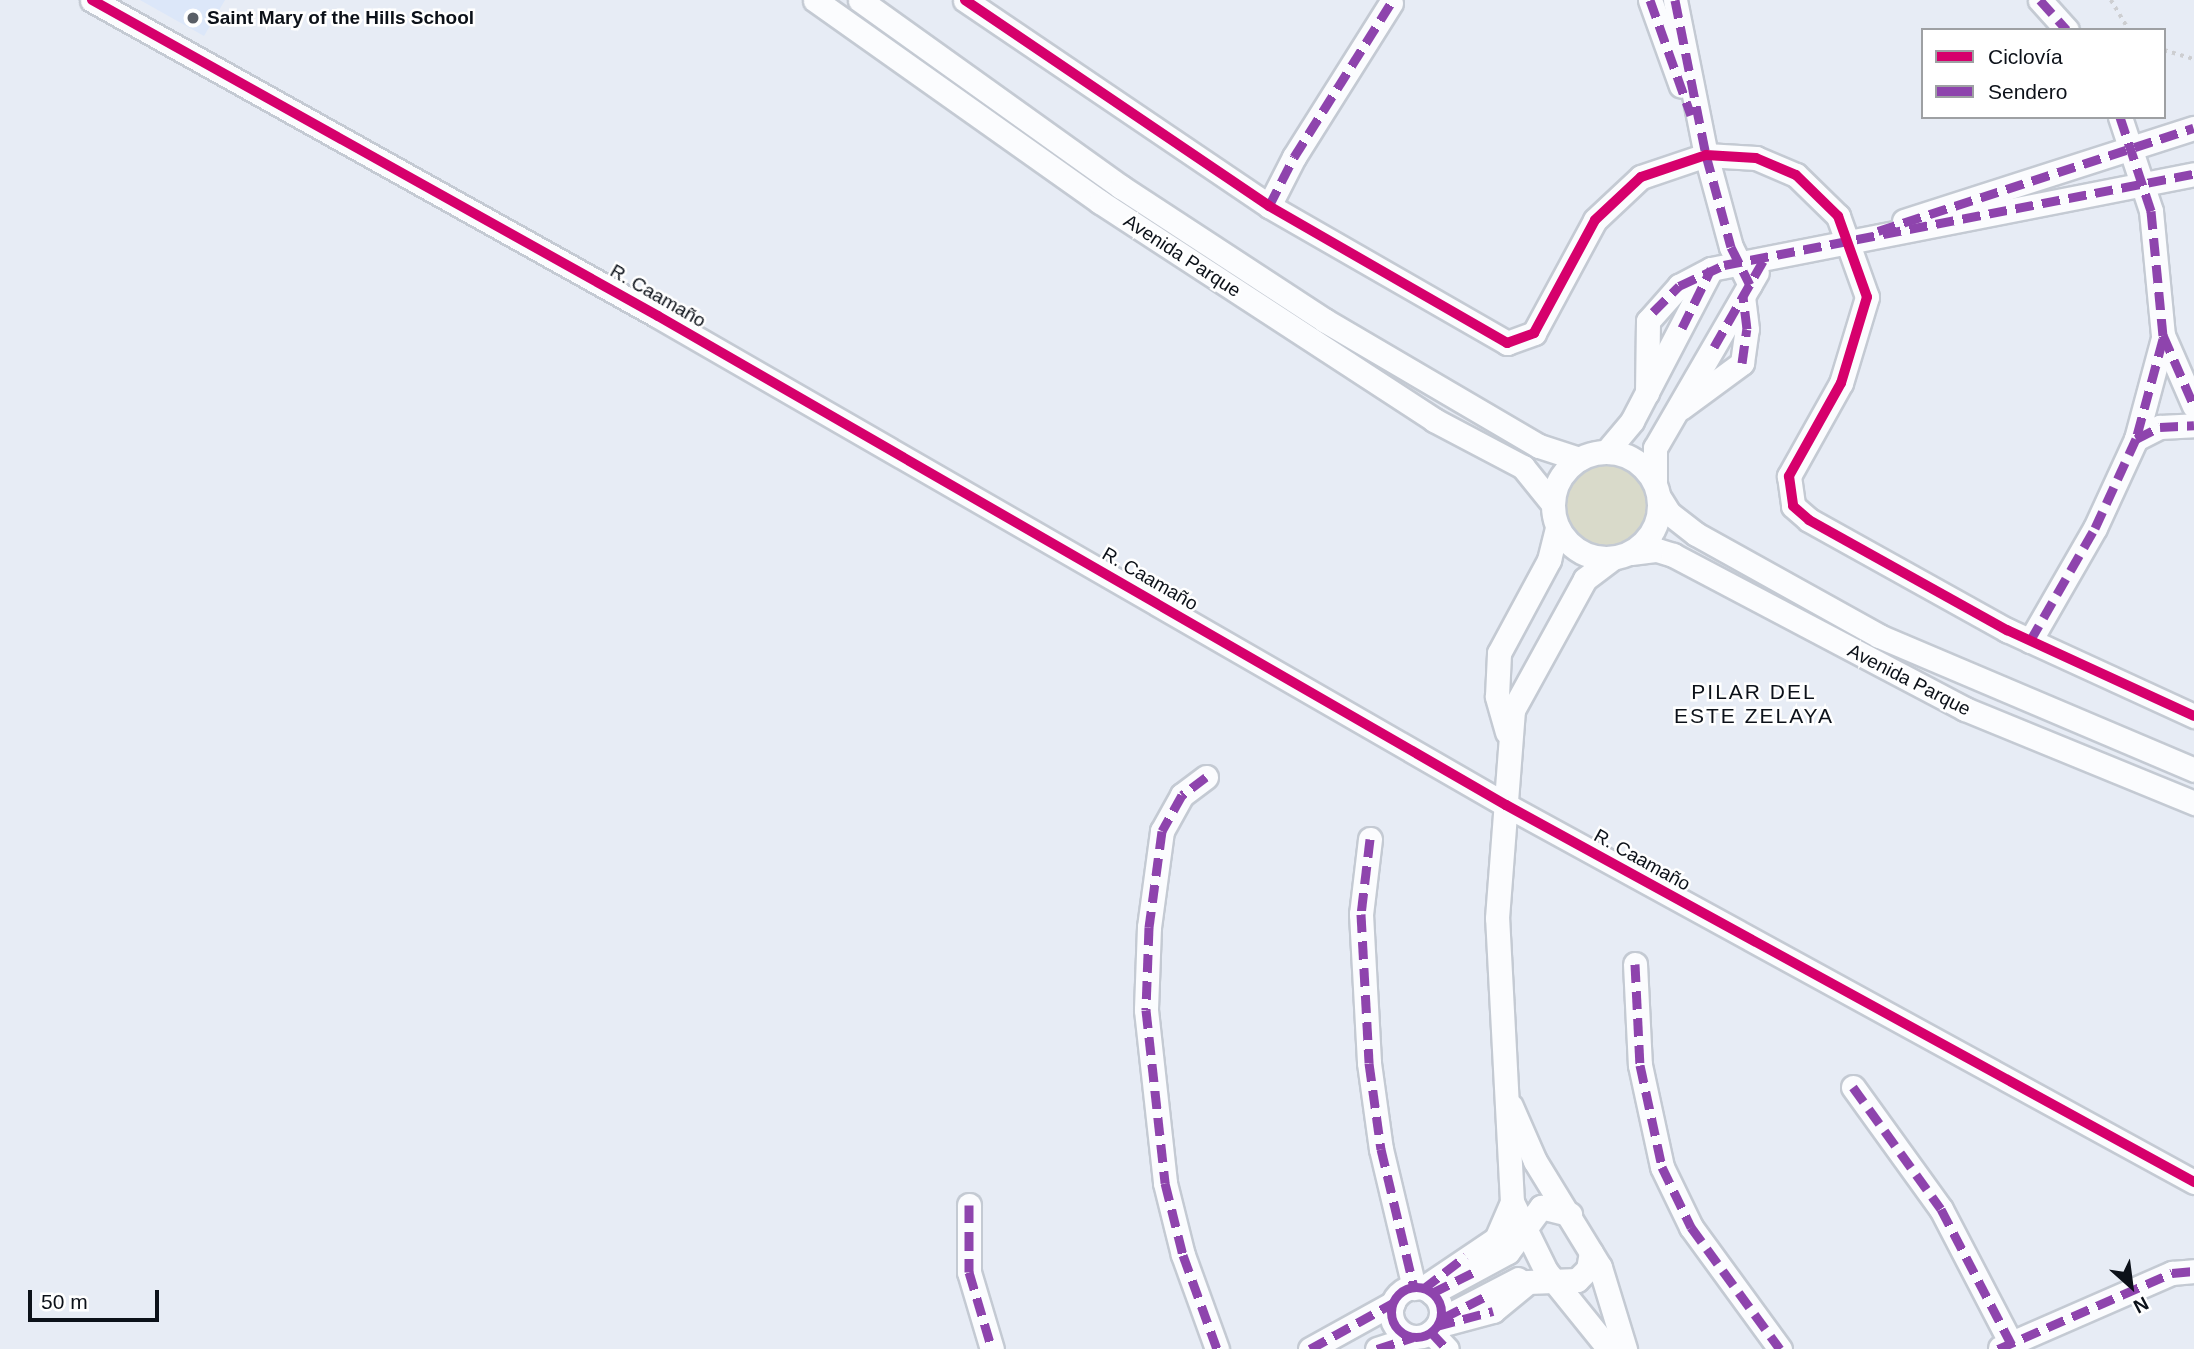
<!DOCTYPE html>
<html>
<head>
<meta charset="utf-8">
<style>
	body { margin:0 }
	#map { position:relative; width:2194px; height:1349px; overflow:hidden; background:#e7ecf5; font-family:Arial,sans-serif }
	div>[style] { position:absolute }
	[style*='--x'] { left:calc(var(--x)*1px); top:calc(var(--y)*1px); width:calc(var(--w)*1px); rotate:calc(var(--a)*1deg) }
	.built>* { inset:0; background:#dce7f9 }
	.green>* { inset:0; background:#d9daca }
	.round { border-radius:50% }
	.path>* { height:3.5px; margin-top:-1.75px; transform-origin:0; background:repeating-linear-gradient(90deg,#cdced1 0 3.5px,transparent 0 8.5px) }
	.roads { filter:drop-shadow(2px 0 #c4cad3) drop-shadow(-2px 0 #c4cad3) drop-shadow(0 2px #c4cad3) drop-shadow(0 -2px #c4cad3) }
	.minor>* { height:23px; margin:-11.5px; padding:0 11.5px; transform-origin:11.5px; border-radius:11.5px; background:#fbfcfe }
	.minor>.ring { margin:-11.5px; padding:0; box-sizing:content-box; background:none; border:23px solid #fbfcfe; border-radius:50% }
	.quiet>* { height:9px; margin-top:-4.5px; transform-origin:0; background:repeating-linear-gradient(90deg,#8e44ad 0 18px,transparent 0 27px) }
	.quiet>.ring { margin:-4.5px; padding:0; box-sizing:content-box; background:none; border:9px solid #8e44ad; border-radius:50% }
	.cycleway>* { height:10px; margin:-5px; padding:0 5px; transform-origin:5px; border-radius:5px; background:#d6006c }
	.dots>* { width:19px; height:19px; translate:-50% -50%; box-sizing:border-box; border:4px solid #fff; border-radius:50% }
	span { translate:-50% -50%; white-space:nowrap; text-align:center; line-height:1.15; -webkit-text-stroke:5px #fff; paint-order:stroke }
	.poi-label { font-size:19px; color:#0c1119; font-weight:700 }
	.left { translate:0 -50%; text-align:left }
	.street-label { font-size:19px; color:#0c1119 }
	.neighbourhood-label { font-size:21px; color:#0c1119; letter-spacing:2px }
	.legend { position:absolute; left:1921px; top:28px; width:245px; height:91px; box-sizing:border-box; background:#fff; border:2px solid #9ea0a3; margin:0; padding:9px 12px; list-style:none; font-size:21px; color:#0c1119 }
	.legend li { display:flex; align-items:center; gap:14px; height:35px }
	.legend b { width:35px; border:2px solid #9ea0a3 }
	.north { position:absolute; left:2096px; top:1251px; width:70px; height:70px; -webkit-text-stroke:5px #fff; paint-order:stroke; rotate:152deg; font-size:19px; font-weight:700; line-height:28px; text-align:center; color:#0c1119 }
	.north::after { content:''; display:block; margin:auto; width:24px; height:32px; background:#0c1119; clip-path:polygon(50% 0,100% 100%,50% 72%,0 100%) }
	.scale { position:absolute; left:28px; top:1290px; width:131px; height:32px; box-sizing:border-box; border:4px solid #0c1119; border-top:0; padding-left:9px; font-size:21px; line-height:24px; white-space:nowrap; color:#0c1119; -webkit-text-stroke:5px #fff; paint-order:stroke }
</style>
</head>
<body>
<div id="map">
	<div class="built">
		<i style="clip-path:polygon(140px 0,225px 0,204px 36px)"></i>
	</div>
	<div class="green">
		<i class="round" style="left:1564px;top:460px;width:88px;height:88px"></i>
	</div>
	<div class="path">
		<i style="--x:2111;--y:0;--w:35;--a:59"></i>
		<i style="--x:2164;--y:50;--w:31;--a:17"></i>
	</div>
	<div class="roads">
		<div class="minor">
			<i style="--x:92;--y:0;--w:648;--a:29.17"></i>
			<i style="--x:658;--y:316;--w:979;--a:29.97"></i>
			<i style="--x:1506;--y:805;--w:785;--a:28.72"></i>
			<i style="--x:815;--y:0;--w:349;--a:35.3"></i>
			<i style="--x:1100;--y:202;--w:399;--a:33.1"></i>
			<i style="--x:1434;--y:420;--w:101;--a:27.8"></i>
			<i style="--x:1523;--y:467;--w:46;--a:51.1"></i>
			<i style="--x:860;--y:0;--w:321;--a:35.6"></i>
			<i style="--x:1121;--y:187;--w:243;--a:33.2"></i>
			<i style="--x:1324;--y:320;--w:249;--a:30.4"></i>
			<i style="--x:1539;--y:446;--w:42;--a:18"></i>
			<i style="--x:965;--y:0;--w:367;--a:34.1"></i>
			<i style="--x:1269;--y:206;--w:275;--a:29.9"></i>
			<i style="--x:1507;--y:343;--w:29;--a:-20"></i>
			<i style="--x:1534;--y:333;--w:128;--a:-61.6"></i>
			<i style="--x:1595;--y:220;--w:63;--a:-43.1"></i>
			<i style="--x:1641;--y:177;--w:69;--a:-18.7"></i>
			<i style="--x:1706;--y:155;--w:50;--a:3.4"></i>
			<i style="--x:1756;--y:158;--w:43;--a:23"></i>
			<i style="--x:1796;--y:175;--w:59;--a:44.3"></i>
			<i style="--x:1838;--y:216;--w:86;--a:70.3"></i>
			<i style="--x:1867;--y:297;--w:90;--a:106.8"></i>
			<i style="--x:1841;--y:383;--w:107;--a:119.2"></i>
			<i style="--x:1789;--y:476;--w:30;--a:82"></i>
			<i style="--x:1793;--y:506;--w:21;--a:41"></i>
			<i style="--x:1809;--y:520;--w:227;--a:29.1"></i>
			<i style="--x:2007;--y:630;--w:206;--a:24.7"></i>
			<i style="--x:1650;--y:0;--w:91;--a:70.2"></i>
			<i style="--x:1675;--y:0;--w:158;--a:78.7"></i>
			<i style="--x:1706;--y:155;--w:95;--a:74.8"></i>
			<i style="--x:1731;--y:247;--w:42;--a:63.4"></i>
			<i style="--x:2040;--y:0;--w:40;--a:48"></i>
			<i style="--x:2120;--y:117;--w:99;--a:71.7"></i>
			<i style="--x:2151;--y:211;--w:125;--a:84.5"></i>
			<i style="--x:2163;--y:335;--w:77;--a:66.4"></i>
			<i style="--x:1269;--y:206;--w:55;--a:-63"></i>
			<i style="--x:1294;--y:157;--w:182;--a:-57.8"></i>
			<i style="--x:1904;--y:221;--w:305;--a:-17.8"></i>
			<i style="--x:2163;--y:338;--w:105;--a:105"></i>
			<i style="--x:2136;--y:439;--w:27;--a:-27"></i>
			<i style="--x:2160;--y:427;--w:34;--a:-3"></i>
			<i style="--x:1647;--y:393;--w:72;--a:-89.2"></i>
			<i style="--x:1648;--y:321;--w:47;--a:-48.5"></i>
			<i style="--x:1679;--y:286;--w:36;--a:-28"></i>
			<i style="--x:1711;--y:269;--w:492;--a:-11.1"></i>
			<i style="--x:1681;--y:408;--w:76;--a:-36.4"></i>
			<i style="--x:1742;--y:363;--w:34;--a:-82"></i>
			<i style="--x:1747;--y:329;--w:32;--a:-97"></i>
			<i style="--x:1607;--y:451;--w:39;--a:-50"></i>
			<i style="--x:1632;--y:421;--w:171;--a:-62.5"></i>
			<i class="ring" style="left:1553px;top:452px;width:83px;height:83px"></i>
			<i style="--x:1655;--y:483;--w:35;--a:-90"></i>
			<i style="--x:1655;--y:448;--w:203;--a:-59.9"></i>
			<i style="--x:1659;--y:497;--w:19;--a:58"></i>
			<i style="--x:1669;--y:513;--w:34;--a:38"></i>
			<i style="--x:1696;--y:534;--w:210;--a:29.1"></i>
			<i style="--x:1879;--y:636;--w:342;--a:23"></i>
			<i style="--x:1631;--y:553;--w:26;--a:-7"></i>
			<i style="--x:1657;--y:550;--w:17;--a:17"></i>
			<i style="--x:1673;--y:555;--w:330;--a:27.8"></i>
			<i style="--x:1965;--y:709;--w:248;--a:22.3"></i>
			<i style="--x:2030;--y:641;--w:130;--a:-60.1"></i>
			<i style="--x:2095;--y:528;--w:98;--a:-65.3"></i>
			<i style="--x:1507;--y:732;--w:37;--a:-106"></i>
			<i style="--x:1497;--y:696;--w:43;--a:-87.3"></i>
			<i style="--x:1499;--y:653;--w:106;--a:-61.7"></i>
			<i style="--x:1549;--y:560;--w:34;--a:-76"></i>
			<i style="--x:1206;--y:777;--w:30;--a:143"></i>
			<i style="--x:1182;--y:795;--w:41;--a:119.1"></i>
			<i style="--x:1162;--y:831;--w:97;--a:97.7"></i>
			<i style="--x:1149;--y:927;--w:83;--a:92.1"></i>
			<i style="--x:1146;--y:1010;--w:174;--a:83.7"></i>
			<i style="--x:1165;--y:1183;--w:74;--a:76"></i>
			<i style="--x:1183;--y:1255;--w:100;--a:70.1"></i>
			<i style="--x:1370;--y:839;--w:76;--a:96.8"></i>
			<i style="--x:1361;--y:914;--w:149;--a:86.9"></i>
			<i style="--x:1369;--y:1063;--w:87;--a:82.1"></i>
			<i style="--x:1381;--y:1149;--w:143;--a:76.6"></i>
			<i style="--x:1635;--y:964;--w:101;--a:87.2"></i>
			<i style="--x:1640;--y:1065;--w:104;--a:77.8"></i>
			<i style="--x:1662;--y:1167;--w:67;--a:64.2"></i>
			<i style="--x:1691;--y:1227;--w:151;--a:53.9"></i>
			<i style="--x:1853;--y:1087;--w:150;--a:54.2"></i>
			<i style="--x:1941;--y:1209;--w:158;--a:62.5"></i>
			<i style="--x:1511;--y:1106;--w:60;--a:66.4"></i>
			<i style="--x:1535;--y:1161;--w:124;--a:58.5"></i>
			<i style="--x:1600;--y:1267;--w:86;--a:73"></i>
			<i style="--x:969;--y:1205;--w:67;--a:90"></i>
			<i style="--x:969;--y:1272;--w:80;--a:73.4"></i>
			<i style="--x:1426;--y:1286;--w:84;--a:-33.9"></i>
			<i style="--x:1496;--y:1239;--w:40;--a:-66.6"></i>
			<i class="ring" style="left:1391px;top:1287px;width:27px;height:27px"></i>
			<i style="--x:1432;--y:1293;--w:86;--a:-28.3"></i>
			<i style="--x:1508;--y:1252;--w:56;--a:-53.7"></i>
			<i style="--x:1541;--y:1207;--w:30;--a:14"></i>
			<i style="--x:1455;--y:1312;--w:71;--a:-27.6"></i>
			<i style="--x:1437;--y:1326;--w:58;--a:-15"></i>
			<i style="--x:1493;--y:1311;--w:45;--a:-39.6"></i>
			<i style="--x:1528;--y:1282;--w:49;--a:-2.3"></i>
			<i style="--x:1577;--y:1280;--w:16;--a:-45"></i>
			<i style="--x:1588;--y:1269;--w:17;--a:-80"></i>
			<i style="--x:1431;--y:1332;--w:23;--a:47"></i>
			<i style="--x:2000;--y:1348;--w:188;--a:-23.6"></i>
			<i style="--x:2172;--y:1273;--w:22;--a:-5"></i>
			<i style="--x:1310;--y:1349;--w:95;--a:-29"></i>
			<i style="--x:1377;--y:1349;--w:39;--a:-18"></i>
			<i style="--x:1609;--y:1349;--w:100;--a:-128.9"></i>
			<i style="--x:1546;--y:1271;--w:77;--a:-116.2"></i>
			<i style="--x:1512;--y:1202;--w:284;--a:-93"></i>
			<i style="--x:1497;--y:918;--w:209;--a:-85.6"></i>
			<i style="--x:1513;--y:710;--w:149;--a:-61.2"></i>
			<i style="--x:1585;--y:579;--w:34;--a:-37"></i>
		</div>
	</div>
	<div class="quiet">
		<i style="--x:1650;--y:0;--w:122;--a:70.4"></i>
		<i style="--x:1675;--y:0;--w:158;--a:78.7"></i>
		<i style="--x:1706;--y:155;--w:95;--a:74.8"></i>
		<i style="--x:1731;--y:247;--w:42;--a:63.4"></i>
		<i style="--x:2040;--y:0;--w:40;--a:48"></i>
		<i style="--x:2120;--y:117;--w:99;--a:71.7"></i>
		<i style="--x:2151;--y:211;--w:125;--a:84.5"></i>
		<i style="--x:2163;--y:335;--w:77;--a:66.4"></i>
		<i style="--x:1269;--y:206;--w:55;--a:-63"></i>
		<i style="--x:1294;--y:157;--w:182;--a:-57.8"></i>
		<i style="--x:1878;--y:231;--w:332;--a:-18.1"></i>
		<i style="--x:1653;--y:312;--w:37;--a:-45"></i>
		<i style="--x:1679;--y:286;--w:50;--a:-25"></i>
		<i style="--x:1724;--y:265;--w:479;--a:-11"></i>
		<i style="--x:1682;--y:328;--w:66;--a:-63.8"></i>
		<i style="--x:2163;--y:339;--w:104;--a:105.1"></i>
		<i style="--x:2136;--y:439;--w:27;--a:-27"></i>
		<i style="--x:2160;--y:427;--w:34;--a:-3"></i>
		<i style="--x:1714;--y:347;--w:99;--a:-60.3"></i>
		<i style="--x:1742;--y:363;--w:34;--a:-82"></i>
		<i style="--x:1747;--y:329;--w:32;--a:-97"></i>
		<i style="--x:2030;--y:641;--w:130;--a:-60.1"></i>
		<i style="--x:2095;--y:528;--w:98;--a:-65.3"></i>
		<i style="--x:1206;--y:777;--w:30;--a:143"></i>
		<i style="--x:1182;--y:795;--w:41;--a:119.1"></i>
		<i style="--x:1162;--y:831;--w:97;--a:97.7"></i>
		<i style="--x:1149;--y:927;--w:83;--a:92.1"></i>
		<i style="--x:1146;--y:1010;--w:174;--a:83.7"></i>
		<i style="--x:1165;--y:1183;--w:74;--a:76"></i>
		<i style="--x:1183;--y:1255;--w:100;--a:70.1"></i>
		<i style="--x:1370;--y:839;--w:76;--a:96.8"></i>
		<i style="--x:1361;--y:914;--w:149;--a:86.9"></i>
		<i style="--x:1369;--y:1063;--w:87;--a:82.1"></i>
		<i style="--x:1381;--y:1149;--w:143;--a:76.6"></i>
		<i style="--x:1635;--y:964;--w:101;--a:87.2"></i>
		<i style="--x:1640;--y:1065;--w:104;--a:77.8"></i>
		<i style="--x:1662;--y:1167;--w:67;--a:64.2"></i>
		<i style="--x:1691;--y:1227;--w:151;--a:53.9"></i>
		<i style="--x:1853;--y:1087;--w:150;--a:54.2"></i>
		<i style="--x:1941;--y:1209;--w:158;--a:62.5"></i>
		<i style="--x:969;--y:1205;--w:67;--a:90"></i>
		<i style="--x:969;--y:1272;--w:80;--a:73.4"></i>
		<i class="ring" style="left:1391px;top:1287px;width:41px;height:41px"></i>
		<i style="--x:1423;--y:1289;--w:54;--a:-37.5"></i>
		<i style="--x:1432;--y:1293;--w:47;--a:-26.6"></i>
		<i style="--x:1443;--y:1318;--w:48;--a:-27.1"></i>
		<i style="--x:1437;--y:1326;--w:58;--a:-15"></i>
		<i style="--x:1431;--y:1332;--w:23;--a:47"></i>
		<i style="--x:1310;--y:1349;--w:95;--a:-29"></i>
		<i style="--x:1377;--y:1349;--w:38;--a:-18"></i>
		<i style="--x:1998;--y:1349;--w:190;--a:-23.6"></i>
		<i style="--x:2172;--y:1273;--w:22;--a:-5"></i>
	</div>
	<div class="cycleway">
		<i style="--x:92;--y:0;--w:648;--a:29.17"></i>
		<i style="--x:658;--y:316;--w:979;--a:29.97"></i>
		<i style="--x:1506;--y:805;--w:785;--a:28.72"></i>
		<i style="--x:965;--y:0;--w:367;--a:34.1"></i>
		<i style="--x:1269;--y:206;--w:275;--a:29.9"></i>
		<i style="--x:1507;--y:343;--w:29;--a:-20"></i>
		<i style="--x:1534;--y:333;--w:128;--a:-61.6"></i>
		<i style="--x:1595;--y:220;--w:63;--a:-43.1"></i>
		<i style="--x:1641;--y:177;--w:69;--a:-18.7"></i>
		<i style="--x:1706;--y:155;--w:50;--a:3.4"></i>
		<i style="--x:1756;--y:158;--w:43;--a:23"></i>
		<i style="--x:1796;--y:175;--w:59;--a:44.3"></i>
		<i style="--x:1838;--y:216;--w:86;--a:70.3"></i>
		<i style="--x:1867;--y:297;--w:90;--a:106.8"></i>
		<i style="--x:1841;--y:383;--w:107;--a:119.2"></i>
		<i style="--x:1789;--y:476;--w:30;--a:82"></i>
		<i style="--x:1793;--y:506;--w:21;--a:41"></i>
		<i style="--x:1809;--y:520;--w:227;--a:29.1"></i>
		<i style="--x:2007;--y:630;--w:206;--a:24.7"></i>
	</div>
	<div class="dots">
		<i style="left:193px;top:18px;background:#595e66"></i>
	</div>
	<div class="poi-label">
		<span class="left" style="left:207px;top:18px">Saint Mary of the Hills School</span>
	</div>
	<div class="street-label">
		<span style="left:1182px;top:256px;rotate:33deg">Avenida Parque</span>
		<span style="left:658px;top:296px;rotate:30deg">R. Caamaño</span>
		<span style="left:1150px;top:579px;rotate:30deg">R. Caamaño</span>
		<span style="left:1909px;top:680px;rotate:27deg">Avenida Parque</span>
		<span style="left:1642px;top:860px;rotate:29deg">R. Caamaño</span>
	</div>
	<div class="neighbourhood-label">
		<span style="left:1754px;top:704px">PILAR DEL<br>ESTE ZELAYA</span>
	</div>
	<ul class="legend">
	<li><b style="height:9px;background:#d6006c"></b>Ciclovía</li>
	<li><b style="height:9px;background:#8e44ad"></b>Sendero</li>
	</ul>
	<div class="north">N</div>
	<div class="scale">50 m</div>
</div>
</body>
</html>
